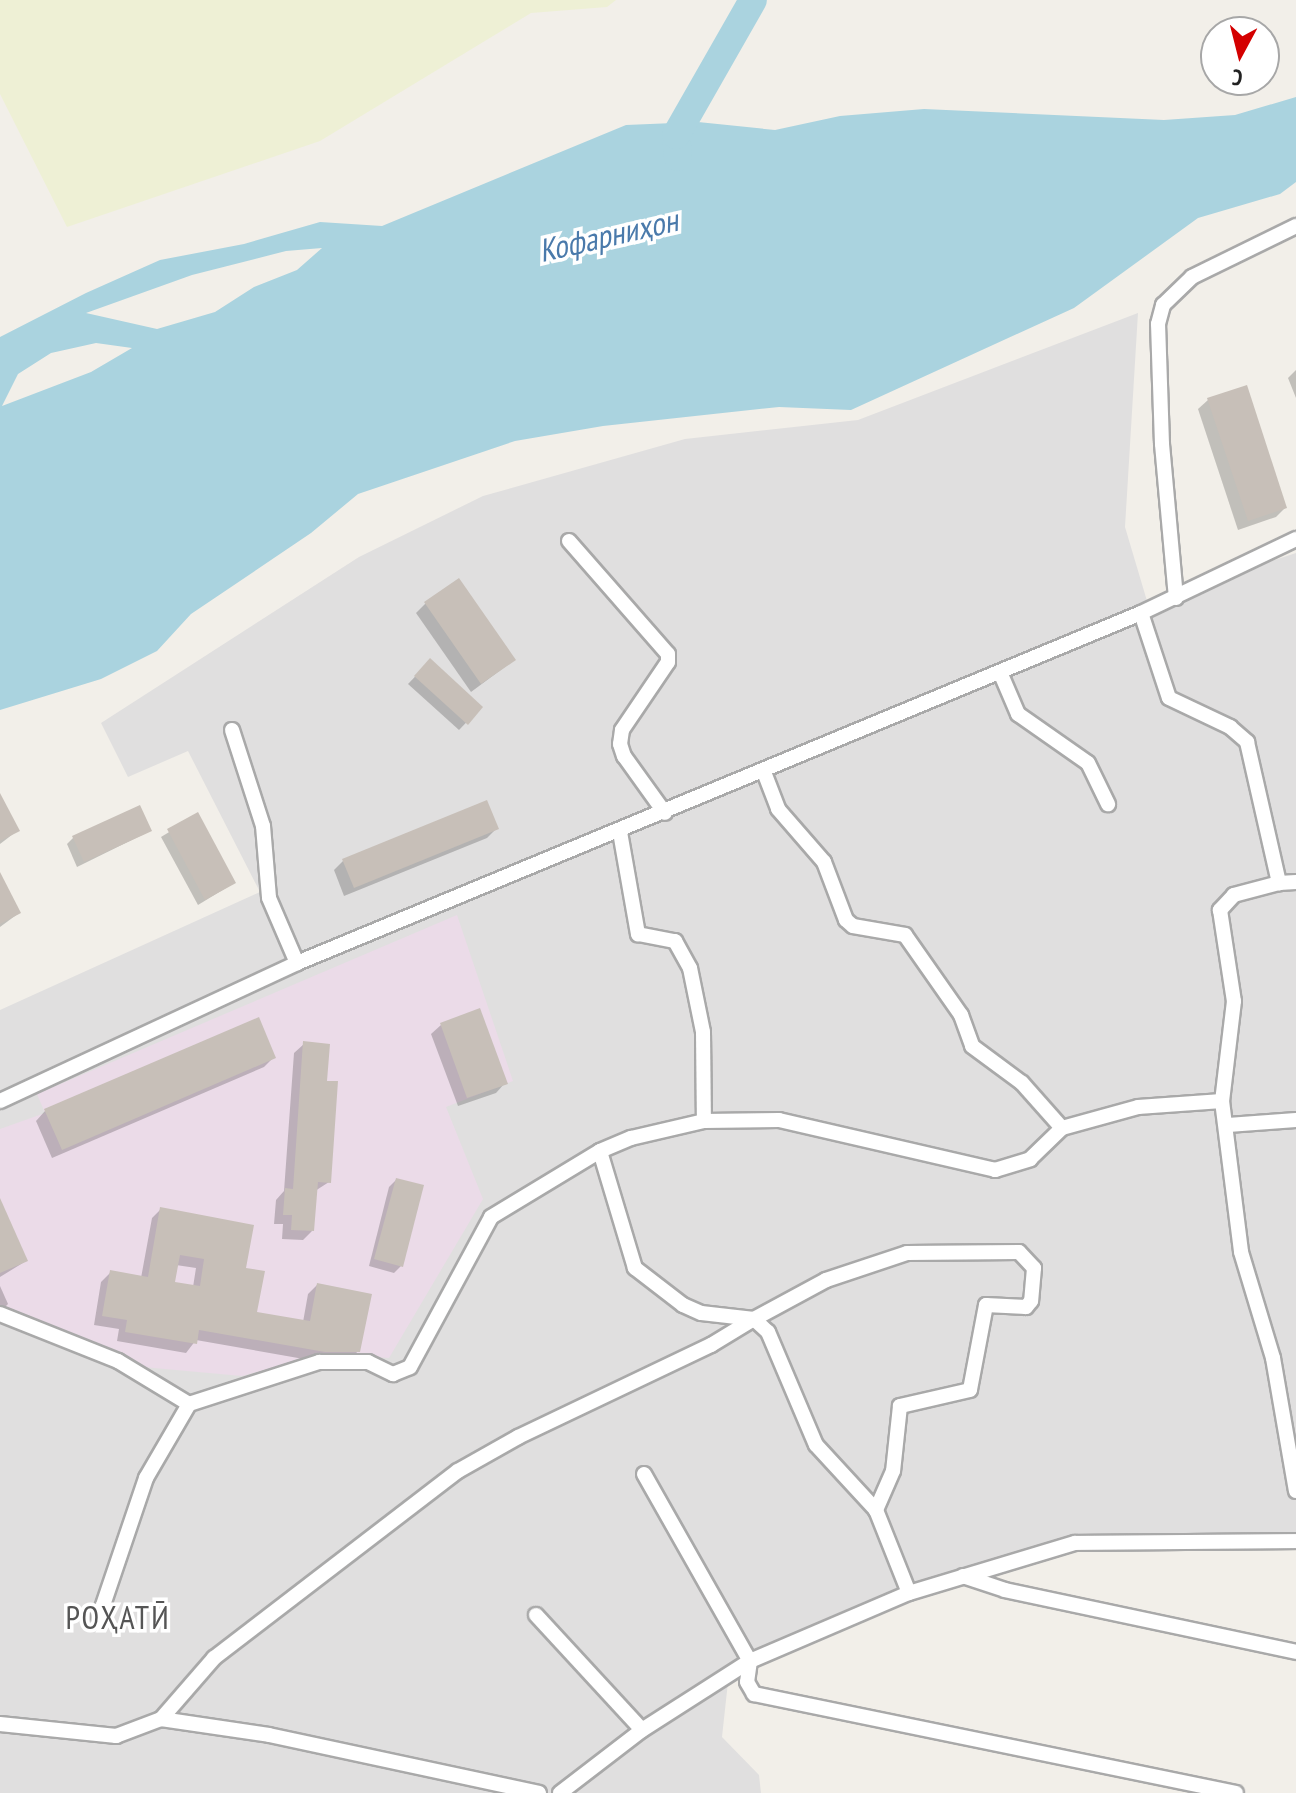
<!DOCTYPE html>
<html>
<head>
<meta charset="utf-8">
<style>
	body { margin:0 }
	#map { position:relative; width:1296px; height:1793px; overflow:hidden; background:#f2efe9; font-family:"PT Sans Narrow",sans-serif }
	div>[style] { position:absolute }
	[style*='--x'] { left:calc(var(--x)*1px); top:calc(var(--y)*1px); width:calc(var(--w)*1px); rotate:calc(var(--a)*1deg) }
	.residential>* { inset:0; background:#e0dfdf }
	.industrial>* { inset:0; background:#ebdbe8 }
	.farmland>* { inset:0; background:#eef0d5 }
	.water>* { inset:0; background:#aad3df }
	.shadow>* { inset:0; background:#0003 }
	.river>* { height:28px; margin:-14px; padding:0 14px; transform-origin:14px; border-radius:14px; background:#aad3df }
	.building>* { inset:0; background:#c7bfb8 }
	.roads { filter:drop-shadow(2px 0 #a9a9a9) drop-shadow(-2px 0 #a9a9a9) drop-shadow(0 2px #a9a9a9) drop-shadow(0 -2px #a9a9a9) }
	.minor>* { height:14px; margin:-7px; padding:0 7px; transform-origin:7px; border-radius:7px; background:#fff }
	span { translate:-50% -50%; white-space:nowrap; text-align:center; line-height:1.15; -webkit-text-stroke:7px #fff; paint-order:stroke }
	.water-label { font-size:32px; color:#4a7aab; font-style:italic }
	.neighbourhood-label { font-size:32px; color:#555; letter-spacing:2px }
	.north { position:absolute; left:1200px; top:16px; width:80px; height:80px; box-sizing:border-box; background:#fff; border:2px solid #a7a7a7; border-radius:50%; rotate:187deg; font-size:22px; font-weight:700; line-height:32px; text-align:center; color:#222 }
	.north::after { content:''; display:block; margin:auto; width:28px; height:36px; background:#d40000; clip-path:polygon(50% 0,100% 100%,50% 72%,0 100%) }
</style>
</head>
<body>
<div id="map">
	<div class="residential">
		<i style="clip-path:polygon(1138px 313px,1125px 527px,1147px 601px,1296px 553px,1296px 1538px,1059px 1544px,860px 1609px,728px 1682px,722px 1737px,759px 1775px,761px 1793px,0 1793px,0 1010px,260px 892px,188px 751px,128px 777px,101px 723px,359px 557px,483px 496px,685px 439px,858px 420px)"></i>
	</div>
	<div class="industrial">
		<i style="clip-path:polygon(457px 915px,513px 1081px,446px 1107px,483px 1199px,389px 1358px,324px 1354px,242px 1376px,132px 1366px,0 1314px,0 1129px,45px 1113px,37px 1094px)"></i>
	</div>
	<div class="farmland">
		<i style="clip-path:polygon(0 0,616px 0,607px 7px,531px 13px,320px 141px,67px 227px,0 94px)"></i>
	</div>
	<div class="water">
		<i style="clip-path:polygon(evenodd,1296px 97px,1296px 182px,1280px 194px,1198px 218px,1074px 308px,851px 410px,779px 407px,603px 426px,515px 441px,358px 494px,311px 533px,191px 614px,157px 651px,101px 679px,0 710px,0 337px,86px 293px,160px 260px,244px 244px,320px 222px,382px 226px,626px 125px,698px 122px,775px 130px,840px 116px,924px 109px,1164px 120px,1235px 115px,1296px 97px,322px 248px,297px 270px,254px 287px,215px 312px,157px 329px,86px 313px,192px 275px,286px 251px,322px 248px,1296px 97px,96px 343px,132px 348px,91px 372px,2px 406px,18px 374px,51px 353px,96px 343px)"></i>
	</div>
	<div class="shadow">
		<i style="clip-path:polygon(1296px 370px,1296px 398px,1288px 378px)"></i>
		<i style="clip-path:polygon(1208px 400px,1285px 508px,1276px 517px,1238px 530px,1198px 409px)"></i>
		<i style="clip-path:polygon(426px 603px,514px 660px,471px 692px,416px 613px)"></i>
		<i style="clip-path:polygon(430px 661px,481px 707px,459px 730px,408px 684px)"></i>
		<i style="clip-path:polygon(0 815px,17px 831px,0 844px)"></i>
		<i style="clip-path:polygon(197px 815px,234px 883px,198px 905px,161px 837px)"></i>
		<i style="clip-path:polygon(496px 829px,487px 838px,344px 896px,334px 870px,343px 861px)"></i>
		<i style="clip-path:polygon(150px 831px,77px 867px,67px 844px,74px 837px)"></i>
		<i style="clip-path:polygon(0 877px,19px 913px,0 927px)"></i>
		<i style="clip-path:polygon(441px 1025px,505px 1083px,496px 1093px,458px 1106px,431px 1034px)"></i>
		<i style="clip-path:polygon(304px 1044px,325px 1082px,329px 1182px,315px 1191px,312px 1231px,303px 1240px,282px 1239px,283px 1224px,274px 1224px,276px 1200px,284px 1191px,294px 1053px)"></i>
		<i style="clip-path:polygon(274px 1057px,264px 1067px,52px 1158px,36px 1121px,45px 1111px)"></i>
		<i style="clip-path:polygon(396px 1180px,401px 1266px,394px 1273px,369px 1266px,389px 1187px)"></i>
		<i style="clip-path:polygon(0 1203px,26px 1261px,0 1277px)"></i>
		<i style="clip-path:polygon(evenodd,161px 1209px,244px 1269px,255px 1313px,303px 1322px,308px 1294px,317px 1285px,358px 1351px,349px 1361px,315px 1361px,196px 1340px,186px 1353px,117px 1341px,119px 1329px,94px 1325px,101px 1282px,111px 1272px,141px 1278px,152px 1218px,161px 1209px,176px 1265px,196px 1268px,193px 1287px,173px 1283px,176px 1265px)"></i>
		<i style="clip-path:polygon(0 1286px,8px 1304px,4px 1308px,0 1308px)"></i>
	</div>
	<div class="river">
		<i style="--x:678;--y:157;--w:22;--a:-95"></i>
		<i style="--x:676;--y:135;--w:155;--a:-60.3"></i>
	</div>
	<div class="building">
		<i style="clip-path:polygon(1247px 385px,1287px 508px,1248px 521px,1207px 398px)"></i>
		<i style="clip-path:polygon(459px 578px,516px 660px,481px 684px,424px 602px)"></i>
		<i style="clip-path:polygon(430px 658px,483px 707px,468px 725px,414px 676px)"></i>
		<i style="clip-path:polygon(0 793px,20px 831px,0 841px)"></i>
		<i style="clip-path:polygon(487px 800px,499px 829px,354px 888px,342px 859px)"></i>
		<i style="clip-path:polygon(140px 805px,152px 831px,84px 862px,72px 836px)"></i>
		<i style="clip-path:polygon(198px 812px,236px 883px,205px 900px,167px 829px)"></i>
		<i style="clip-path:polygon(0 872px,21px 913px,0 924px)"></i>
		<i style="clip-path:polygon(480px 1008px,508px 1084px,467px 1098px,440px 1023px)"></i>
		<i style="clip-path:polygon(259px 1017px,276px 1058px,62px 1150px,44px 1109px)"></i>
		<i style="clip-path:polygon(303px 1041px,330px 1044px,327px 1081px,338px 1081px,331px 1183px,318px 1182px,314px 1231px,291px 1230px,292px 1215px,283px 1215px,285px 1188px,293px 1189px)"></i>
		<i style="clip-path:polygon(396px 1178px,424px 1185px,403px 1267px,374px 1259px)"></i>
		<i style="clip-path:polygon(0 1198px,28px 1261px,0 1273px)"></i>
		<i style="clip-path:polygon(evenodd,160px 1207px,254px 1225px,246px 1268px,265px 1271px,257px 1312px,310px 1321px,317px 1283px,372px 1294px,360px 1352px,325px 1352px,199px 1330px,197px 1344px,125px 1332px,127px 1320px,102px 1316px,110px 1270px,148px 1277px,160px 1207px,180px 1255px,204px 1259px,200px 1286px,175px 1282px,180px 1255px)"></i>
	</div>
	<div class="roads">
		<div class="minor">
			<i style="--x:569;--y:541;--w:150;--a:48.8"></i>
			<i style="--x:668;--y:654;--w:8;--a:90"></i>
			<i style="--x:668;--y:662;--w:82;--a:124.1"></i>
			<i style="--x:622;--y:730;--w:14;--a:98"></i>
			<i style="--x:620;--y:744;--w:13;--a:72"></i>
			<i style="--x:624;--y:756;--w:70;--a:54.3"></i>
			<i style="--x:1176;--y:598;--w:155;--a:-95.2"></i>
			<i style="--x:1162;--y:444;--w:120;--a:-91.9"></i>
			<i style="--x:1158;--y:324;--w:20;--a:-75"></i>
			<i style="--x:1163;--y:305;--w:40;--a:-44"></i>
			<i style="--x:1192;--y:277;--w:116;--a:-26.1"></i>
			<i style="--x:1141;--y:613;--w:89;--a:71.8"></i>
			<i style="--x:1169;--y:698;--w:68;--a:25.4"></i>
			<i style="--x:1230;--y:727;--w:23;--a:41"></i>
			<i style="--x:1247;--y:742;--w:145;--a:77.2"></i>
			<i style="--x:1279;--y:883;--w:17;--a:-3"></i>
			<i style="--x:1000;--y:672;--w:46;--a:66.8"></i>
			<i style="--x:1018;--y:714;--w:85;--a:35"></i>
			<i style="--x:1088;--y:763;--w:46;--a:64"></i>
			<i style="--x:232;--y:730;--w:101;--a:72.1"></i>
			<i style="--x:263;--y:826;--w:72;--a:85.2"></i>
			<i style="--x:269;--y:898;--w:71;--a:66.7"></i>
			<i style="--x:764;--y:772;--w:40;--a:69"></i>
			<i style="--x:778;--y:809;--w:70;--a:49"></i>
			<i style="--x:824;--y:862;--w:62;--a:69.2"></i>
			<i style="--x:846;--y:920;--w:9;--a:41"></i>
			<i style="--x:853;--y:926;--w:53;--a:9.8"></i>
			<i style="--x:905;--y:935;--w:98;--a:55"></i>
			<i style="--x:961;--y:1015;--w:33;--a:70"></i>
			<i style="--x:972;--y:1046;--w:62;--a:36.5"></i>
			<i style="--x:1022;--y:1083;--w:60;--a:48.4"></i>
			<i style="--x:620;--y:832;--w:104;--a:80"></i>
			<i style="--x:638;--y:934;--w:38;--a:11"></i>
			<i style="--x:675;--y:941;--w:31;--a:61"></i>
			<i style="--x:690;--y:968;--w:65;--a:78.5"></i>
			<i style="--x:703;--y:1032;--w:89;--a:89.4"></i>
			<i style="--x:1279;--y:883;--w:47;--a:165.1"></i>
			<i style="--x:1234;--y:895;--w:21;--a:133"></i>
			<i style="--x:1220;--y:910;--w:92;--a:81.3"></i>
			<i style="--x:1234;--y:1001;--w:101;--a:96.8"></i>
			<i style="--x:1222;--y:1101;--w:152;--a:82.8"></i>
			<i style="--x:1241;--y:1252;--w:111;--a:73.2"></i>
			<i style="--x:1273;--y:1358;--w:135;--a:80.2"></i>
			<i style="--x:0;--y:1101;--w:327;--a:-24.9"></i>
			<i style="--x:297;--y:963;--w:914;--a:-22.52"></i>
			<i style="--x:1141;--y:613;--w:172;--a:-25.5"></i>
			<i style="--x:1228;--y:1125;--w:68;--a:-4.2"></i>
			<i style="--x:0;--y:1314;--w:127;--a:21.7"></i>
			<i style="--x:118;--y:1361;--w:83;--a:31.2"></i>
			<i style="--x:644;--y:1474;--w:215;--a:60.5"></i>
			<i style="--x:750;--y:1661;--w:21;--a:98"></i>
			<i style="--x:747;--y:1682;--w:14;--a:60"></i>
			<i style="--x:754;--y:1694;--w:492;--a:11.6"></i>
			<i style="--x:876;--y:1510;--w:89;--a:68.3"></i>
			<i style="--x:963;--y:1576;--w:44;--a:18.4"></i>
			<i style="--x:1005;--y:1590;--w:298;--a:12"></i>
			<i style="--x:536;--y:1615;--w:156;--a:47.3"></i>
			<i style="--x:99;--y:1617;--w:147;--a:-71.3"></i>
			<i style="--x:146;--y:1478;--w:86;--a:-59.8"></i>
			<i style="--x:189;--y:1404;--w:137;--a:-17.9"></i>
			<i style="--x:319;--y:1362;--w:49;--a:0"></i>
			<i style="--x:368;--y:1362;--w:28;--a:26"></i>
			<i style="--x:393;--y:1374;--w:18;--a:-22"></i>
			<i style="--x:410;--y:1367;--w:170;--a:-61.6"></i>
			<i style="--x:491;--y:1217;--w:127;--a:-31.2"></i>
			<i style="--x:600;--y:1151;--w:34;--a:-23"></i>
			<i style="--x:631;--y:1138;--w:75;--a:-13.1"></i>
			<i style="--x:704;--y:1121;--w:75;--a:-0.8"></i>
			<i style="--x:779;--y:1120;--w:222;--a:13"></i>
			<i style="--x:995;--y:1170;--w:37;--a:-17"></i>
			<i style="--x:1030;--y:1159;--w:45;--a:-44.1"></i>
			<i style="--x:1062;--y:1128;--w:79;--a:-15.4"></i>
			<i style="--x:1138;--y:1107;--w:84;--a:-4.1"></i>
			<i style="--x:161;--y:1719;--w:109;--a:8.4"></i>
			<i style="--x:269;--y:1735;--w:276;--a:12.1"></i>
			<i style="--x:0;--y:1724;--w:117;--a:5.9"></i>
			<i style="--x:116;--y:1736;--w:48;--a:-20.7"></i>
			<i style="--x:161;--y:1719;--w:81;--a:-49"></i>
			<i style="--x:214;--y:1658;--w:307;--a:-37.5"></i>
			<i style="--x:458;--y:1471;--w:69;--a:-29.5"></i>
			<i style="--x:518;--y:1437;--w:214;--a:-25.5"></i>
			<i style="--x:711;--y:1345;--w:50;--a:-31.2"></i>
			<i style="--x:754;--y:1319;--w:82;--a:-28.4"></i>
			<i style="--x:826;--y:1280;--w:85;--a:-18.4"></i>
			<i style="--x:907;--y:1253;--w:112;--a:-0.5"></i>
			<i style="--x:1019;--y:1252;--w:22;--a:47"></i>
			<i style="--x:1034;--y:1268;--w:33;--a:95"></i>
			<i style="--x:1031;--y:1301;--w:8;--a:130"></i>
			<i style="--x:1026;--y:1307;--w:40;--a:-177.1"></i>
			<i style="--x:986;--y:1305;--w:86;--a:100.7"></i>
			<i style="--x:970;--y:1390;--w:72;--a:167.1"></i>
			<i style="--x:900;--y:1406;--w:65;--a:96.1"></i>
			<i style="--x:893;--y:1471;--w:43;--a:113.6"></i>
			<i style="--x:876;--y:1510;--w:88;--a:-132.7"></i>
			<i style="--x:816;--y:1445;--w:123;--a:-113"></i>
			<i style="--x:768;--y:1332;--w:19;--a:-137"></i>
			<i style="--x:754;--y:1319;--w:53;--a:-173.5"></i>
			<i style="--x:701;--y:1313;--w:20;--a:-156"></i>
			<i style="--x:683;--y:1305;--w:61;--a:-142.4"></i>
			<i style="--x:635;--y:1268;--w:122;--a:-106.7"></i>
			<i style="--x:560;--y:1793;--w:103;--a:-37.5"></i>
			<i style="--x:642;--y:1730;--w:128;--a:-32.6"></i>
			<i style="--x:750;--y:1661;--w:173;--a:-23.2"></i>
			<i style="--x:909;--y:1593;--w:173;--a:-16.8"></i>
			<i style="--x:1075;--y:1543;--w:221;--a:-0.5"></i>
		</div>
	</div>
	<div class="water-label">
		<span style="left:608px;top:235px;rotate:-13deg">Кофарниҳон</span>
	</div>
	<div class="neighbourhood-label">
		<span style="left:118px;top:1617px">РОҲАТӢ</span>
	</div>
	<div class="north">С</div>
</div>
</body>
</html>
